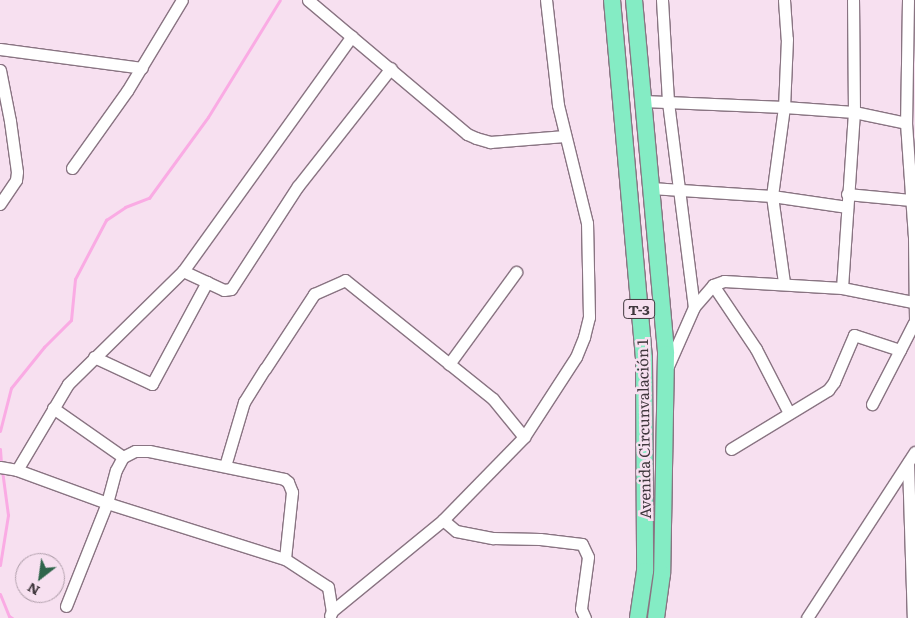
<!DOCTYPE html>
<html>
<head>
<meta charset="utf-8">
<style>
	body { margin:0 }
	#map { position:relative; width:915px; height:618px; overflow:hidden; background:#f7e0f0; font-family:Literata,serif }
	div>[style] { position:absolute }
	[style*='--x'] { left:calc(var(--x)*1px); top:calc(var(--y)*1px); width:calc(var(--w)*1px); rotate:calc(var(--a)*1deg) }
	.stream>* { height:3px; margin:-1.5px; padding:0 1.5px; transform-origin:1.5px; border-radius:1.5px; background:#faabe4 }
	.roads { filter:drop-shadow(1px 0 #897482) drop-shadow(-1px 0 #897482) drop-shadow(0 1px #897482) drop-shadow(0 -1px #897482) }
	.minor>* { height:11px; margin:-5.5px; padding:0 5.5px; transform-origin:5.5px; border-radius:5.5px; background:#fff }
	.primary>* { height:16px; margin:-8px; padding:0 8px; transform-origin:8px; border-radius:8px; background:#84ecc4 }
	span { translate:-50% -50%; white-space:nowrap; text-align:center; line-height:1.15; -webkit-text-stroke:5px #f7e0f0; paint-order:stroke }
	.shield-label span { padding:1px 4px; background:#f7e0f0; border:1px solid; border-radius:4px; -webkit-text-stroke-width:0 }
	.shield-label { font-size:14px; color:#41383e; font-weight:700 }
	.street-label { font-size:15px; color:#41383e }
	.north { position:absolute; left:15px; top:553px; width:50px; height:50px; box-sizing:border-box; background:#f7e0f0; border:1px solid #ae9da9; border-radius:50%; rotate:210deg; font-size:14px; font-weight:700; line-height:20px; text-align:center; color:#41383e }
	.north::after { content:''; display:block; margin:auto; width:18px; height:22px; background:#2f654b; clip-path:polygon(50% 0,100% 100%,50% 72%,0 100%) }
</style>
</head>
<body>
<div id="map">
	<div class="stream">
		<i style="--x:0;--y:431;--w:44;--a:-75.7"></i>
		<i style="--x:11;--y:388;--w:53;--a:-51.2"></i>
		<i style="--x:44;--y:347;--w:38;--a:-45"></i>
		<i style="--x:71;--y:320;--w:41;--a:-84.4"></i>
		<i style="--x:75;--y:279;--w:67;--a:-62.3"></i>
		<i style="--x:106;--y:220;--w:23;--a:-34"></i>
		<i style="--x:125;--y:207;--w:26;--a:-21"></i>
		<i style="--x:149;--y:198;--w:100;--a:-53.9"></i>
		<i style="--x:208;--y:117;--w:137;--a:-58.4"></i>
		<i style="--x:0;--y:449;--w:15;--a:86"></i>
		<i style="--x:0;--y:565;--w:51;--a:-80.9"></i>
		<i style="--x:8;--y:515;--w:45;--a:-97.6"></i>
		<i style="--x:0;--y:594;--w:24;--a:68"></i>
		<i style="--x:9;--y:616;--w:4;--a:34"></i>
	</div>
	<div class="roads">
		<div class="minor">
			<i style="--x:308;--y:0;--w:208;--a:40.1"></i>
			<i style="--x:467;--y:134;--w:10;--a:24"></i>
			<i style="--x:476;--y:138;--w:15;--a:16"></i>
			<i style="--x:490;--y:142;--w:75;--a:-4.6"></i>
			<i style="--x:662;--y:0;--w:102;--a:86.6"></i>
			<i style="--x:668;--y:102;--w:207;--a:82.8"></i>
			<i style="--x:784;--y:0;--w:39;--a:86"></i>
			<i style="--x:787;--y:39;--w:68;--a:92.5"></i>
			<i style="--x:784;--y:107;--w:90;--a:97.7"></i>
			<i style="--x:772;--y:196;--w:88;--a:82.1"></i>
			<i style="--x:908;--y:0;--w:123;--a:90.9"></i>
			<i style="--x:906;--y:123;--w:115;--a:86"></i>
			<i style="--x:914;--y:238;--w:86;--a:89.3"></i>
			<i style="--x:0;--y:49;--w:143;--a:7.6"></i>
			<i style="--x:0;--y:70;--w:52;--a:78.9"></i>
			<i style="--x:10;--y:121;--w:51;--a:82.2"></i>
			<i style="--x:17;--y:172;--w:8;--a:97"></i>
			<i style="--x:16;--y:180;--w:29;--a:124"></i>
			<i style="--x:643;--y:101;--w:141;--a:2.4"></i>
			<i style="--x:784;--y:107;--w:70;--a:4.1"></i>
			<i style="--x:854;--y:112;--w:53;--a:11.9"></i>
			<i style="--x:72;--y:168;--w:95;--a:-54.5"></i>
			<i style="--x:127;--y:91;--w:106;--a:-58.9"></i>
			<i style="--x:651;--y:188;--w:121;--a:3.8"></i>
			<i style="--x:772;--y:196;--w:76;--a:8.3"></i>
			<i style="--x:847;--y:194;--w:64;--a:5.4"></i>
			<i style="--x:183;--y:271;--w:45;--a:24.9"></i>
			<i style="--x:224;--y:290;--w:7;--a:-8"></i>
			<i style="--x:231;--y:289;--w:123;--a:-57"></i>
			<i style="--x:298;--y:186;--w:150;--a:-51.8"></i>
			<i style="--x:713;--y:285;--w:77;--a:56.1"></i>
			<i style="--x:756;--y:349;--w:72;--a:62.7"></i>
			<i style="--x:842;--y:288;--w:176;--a:-86.1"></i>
			<i style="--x:854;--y:112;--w:112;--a:-90.5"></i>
			<i style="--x:900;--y:350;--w:30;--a:-63"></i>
			<i style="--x:94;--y:357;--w:64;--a:25"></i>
			<i style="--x:152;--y:384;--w:116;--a:-61.7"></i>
			<i style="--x:449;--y:364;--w:114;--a:-53.9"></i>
			<i style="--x:668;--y:366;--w:64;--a:-66.2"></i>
			<i style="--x:694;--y:307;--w:29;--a:-49"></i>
			<i style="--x:713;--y:285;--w:12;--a:-20"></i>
			<i style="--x:724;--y:281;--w:118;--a:3.4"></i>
			<i style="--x:842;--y:288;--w:72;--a:11.2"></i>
			<i style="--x:53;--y:408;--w:85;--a:35"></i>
			<i style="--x:731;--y:449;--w:114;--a:-31.3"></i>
			<i style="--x:828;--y:390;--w:10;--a:-53"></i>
			<i style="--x:834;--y:382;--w:51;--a:-66.9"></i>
			<i style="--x:854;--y:335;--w:48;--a:18.1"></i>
			<i style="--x:900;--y:350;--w:61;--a:117.4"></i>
			<i style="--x:908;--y:463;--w:155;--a:88.2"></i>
			<i style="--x:225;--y:466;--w:67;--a:-73.5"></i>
			<i style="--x:244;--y:402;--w:39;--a:-58"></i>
			<i style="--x:265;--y:369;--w:90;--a:-56.8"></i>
			<i style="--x:314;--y:294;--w:34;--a:-24"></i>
			<i style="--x:345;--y:280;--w:190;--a:38.8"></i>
			<i style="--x:493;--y:399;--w:49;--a:50.8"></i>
			<i style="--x:0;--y:467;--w:17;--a:10"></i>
			<i style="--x:17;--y:470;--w:96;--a:20.1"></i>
			<i style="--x:107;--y:503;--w:187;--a:17.5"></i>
			<i style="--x:285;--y:559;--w:51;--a:33.1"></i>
			<i style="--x:328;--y:587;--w:24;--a:81"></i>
			<i style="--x:332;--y:611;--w:5;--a:112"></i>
			<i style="--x:17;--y:470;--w:100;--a:-59.3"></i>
			<i style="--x:68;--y:384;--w:161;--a:-44.5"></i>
			<i style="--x:183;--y:271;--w:289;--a:-54.3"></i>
			<i style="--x:443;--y:520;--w:17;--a:40"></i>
			<i style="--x:456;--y:531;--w:38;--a:11"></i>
			<i style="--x:493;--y:538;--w:47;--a:1.2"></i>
			<i style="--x:540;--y:539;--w:42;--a:6.8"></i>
			<i style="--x:582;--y:544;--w:14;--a:65"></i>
			<i style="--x:588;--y:557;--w:52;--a:97.7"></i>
			<i style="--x:581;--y:609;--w:10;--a:66"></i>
			<i style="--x:66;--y:606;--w:111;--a:-68.3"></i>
			<i style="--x:107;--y:503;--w:34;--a:-75"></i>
			<i style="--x:116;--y:470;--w:15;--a:-62"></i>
			<i style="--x:123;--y:457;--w:13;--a:-27"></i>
			<i style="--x:135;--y:451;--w:14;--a:0"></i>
			<i style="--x:149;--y:451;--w:138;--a:11.7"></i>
			<i style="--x:284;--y:479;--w:5;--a:37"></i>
			<i style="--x:288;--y:482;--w:11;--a:68"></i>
			<i style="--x:292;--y:492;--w:67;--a:96"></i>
			<i style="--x:332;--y:611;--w:144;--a:-39.3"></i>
			<i style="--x:443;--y:520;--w:116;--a:-45.7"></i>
			<i style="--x:524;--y:437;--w:95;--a:-57"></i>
			<i style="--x:576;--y:357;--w:22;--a:-68"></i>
			<i style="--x:584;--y:337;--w:21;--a:-76"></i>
			<i style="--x:589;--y:317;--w:94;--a:-91.2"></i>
			<i style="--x:587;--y:223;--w:122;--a:-103.8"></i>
			<i style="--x:558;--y:105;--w:106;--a:-96.5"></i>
			<i style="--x:807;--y:618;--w:198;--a:-57"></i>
		</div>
		<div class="primary">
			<i style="--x:612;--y:0;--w:359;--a:84.9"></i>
			<i style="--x:644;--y:358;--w:213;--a:89.7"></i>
			<i style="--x:645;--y:571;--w:48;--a:98.5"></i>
			<i style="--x:634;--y:0;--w:355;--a:84.8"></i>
			<i style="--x:666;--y:354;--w:220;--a:91"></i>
			<i style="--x:662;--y:574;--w:44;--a:97.8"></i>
		</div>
	</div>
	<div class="shield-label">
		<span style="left:639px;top:309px">T-3</span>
	</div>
	<div class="street-label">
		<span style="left:643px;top:429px;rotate:-91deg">Avenida Circunvalación 1</span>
	</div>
	<div class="north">N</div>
</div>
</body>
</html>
